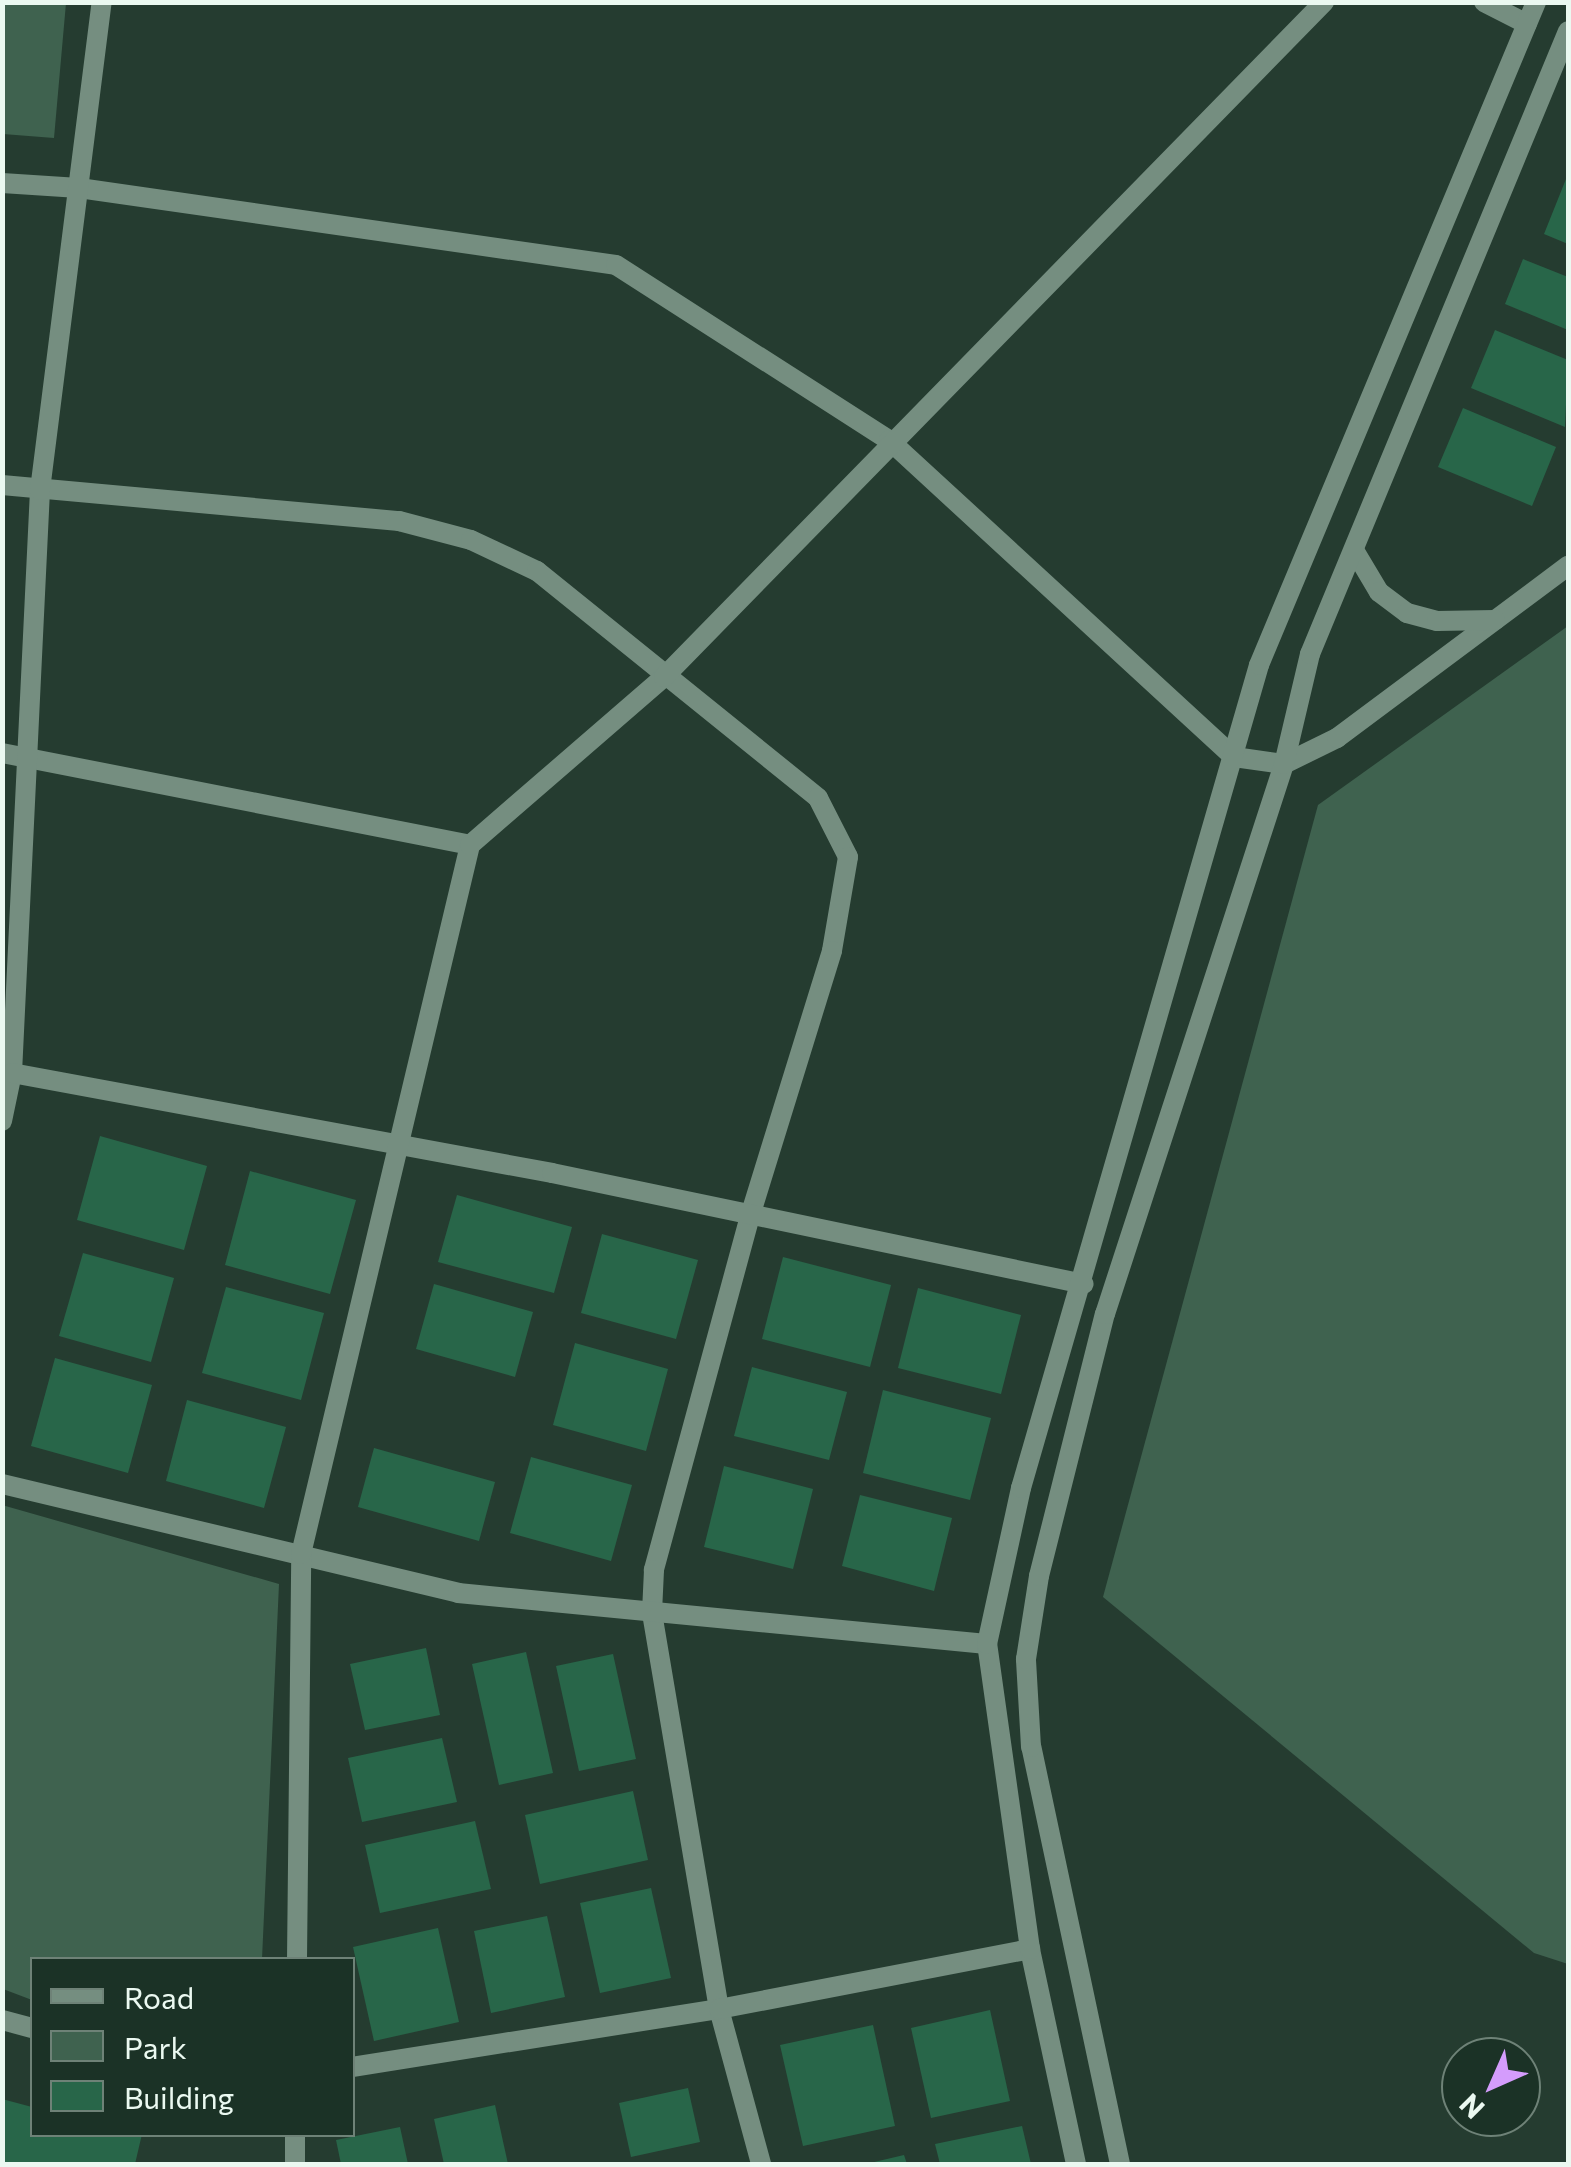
<!DOCTYPE html>
<html>
<head>
<meta charset="utf-8">
<style>
	body { margin:0 }
	#map { position:relative; width:1571px; height:2167px; overflow:hidden; background:#253c30; font-family:Commissioner,sans-serif }
	div>[style] { position:absolute }
	[style*='--x'] { left:calc(var(--x)*1px); top:calc(var(--y)*1px); width:calc(var(--w)*1px); rotate:calc(var(--a)*1deg) }
	.green>* { inset:0; background:#3f624f }
	.building>* { inset:0; background:#286649 }
	.minor>* { height:20px; margin:-10px; padding:0 10px; transform-origin:10px; border-radius:10px; background:#758e80 }
	.tertiary>* { height:20px; margin:-10px; padding:0 10px; transform-origin:10px; border-radius:10px; background:#758e80 }
	span { translate:-50% -50%; white-space:nowrap; text-align:center; line-height:1.15; -webkit-text-stroke:10px #1b3226; paint-order:stroke }
	.frame { position:absolute; inset:0; border:5px solid #ebf9f1; pointer-events:none }
	.legend { position:absolute; left:30px; top:1957px; width:325px; height:180px; box-sizing:border-box; background:#1b3226; border:2px solid #6e8277; margin:0; padding:12px 18px; list-style:none; font-size:30px; color:#ebf9f1 }
	.legend li { display:flex; align-items:center; gap:20px; height:50px }
	.legend b { width:50px; border:2px solid #6e8277 }
	.north { position:absolute; left:1441px; top:2037px; width:100px; height:100px; box-sizing:border-box; background:#1b3226; border:2px solid #6e8277; border-radius:50%; rotate:225deg; font-size:28px; font-weight:700; line-height:40px; text-align:center; color:#ebf9f1 }
	.north::after { content:''; display:block; margin:auto; width:35px; height:45px; background:#d49cfc; clip-path:polygon(50% 0,100% 100%,50% 72%,0 100%) }
</style>
</head>
<body>
<div id="map">
	<div class="green">
		<i style="clip-path:polygon(2px 3px,66px 3px,54px 138px,3px 134px)"></i>
		<i style="clip-path:polygon(1568px 626px,1568px 1964px,1534px 1953px,1103px 1597px,1318px 805px)"></i>
		<i style="clip-path:polygon(2px 1505px,279px 1584px,262px 1959px,32px 1960px,32px 2000px,3px 1989px)"></i>
	</div>
	<div class="building">
		<i style="clip-path:polygon(1568px 174px,1568px 244px,1544px 234px)"></i>
		<i style="clip-path:polygon(1523px 259px,1568px 277px,1568px 330px,1505px 304px)"></i>
		<i style="clip-path:polygon(1495px 330px,1568px 360px,1565px 427px,1471px 388px)"></i>
		<i style="clip-path:polygon(1463px 408px,1556px 447px,1532px 506px,1438px 467px)"></i>
		<i style="clip-path:polygon(100px 1136px,207px 1166px,184px 1250px,77px 1220px)"></i>
		<i style="clip-path:polygon(250px 1171px,356px 1200px,330px 1294px,225px 1265px)"></i>
		<i style="clip-path:polygon(457px 1195px,572px 1227px,554px 1293px,438px 1262px)"></i>
		<i style="clip-path:polygon(602px 1234px,698px 1260px,676px 1339px,581px 1313px)"></i>
		<i style="clip-path:polygon(83px 1253px,174px 1278px,151px 1362px,59px 1336px)"></i>
		<i style="clip-path:polygon(783px 1257px,891px 1285px,870px 1367px,762px 1339px)"></i>
		<i style="clip-path:polygon(434px 1284px,533px 1312px,515px 1377px,416px 1349px)"></i>
		<i style="clip-path:polygon(226px 1287px,324px 1313px,301px 1400px,202px 1373px)"></i>
		<i style="clip-path:polygon(918px 1288px,1021px 1315px,1001px 1394px,898px 1368px)"></i>
		<i style="clip-path:polygon(575px 1343px,668px 1369px,646px 1451px,553px 1425px)"></i>
		<i style="clip-path:polygon(55px 1358px,152px 1385px,128px 1473px,31px 1446px)"></i>
		<i style="clip-path:polygon(752px 1367px,847px 1392px,829px 1460px,734px 1436px)"></i>
		<i style="clip-path:polygon(883px 1390px,991px 1418px,970px 1500px,863px 1473px)"></i>
		<i style="clip-path:polygon(187px 1400px,286px 1427px,264px 1508px,166px 1481px)"></i>
		<i style="clip-path:polygon(374px 1448px,495px 1482px,479px 1541px,358px 1507px)"></i>
		<i style="clip-path:polygon(531px 1457px,632px 1485px,611px 1561px,510px 1533px)"></i>
		<i style="clip-path:polygon(724px 1466px,813px 1489px,793px 1569px,704px 1547px)"></i>
		<i style="clip-path:polygon(860px 1495px,952px 1518px,934px 1591px,842px 1566px)"></i>
		<i style="clip-path:polygon(426px 1648px,440px 1715px,365px 1730px,350px 1664px)"></i>
		<i style="clip-path:polygon(526px 1652px,553px 1773px,499px 1785px,472px 1664px)"></i>
		<i style="clip-path:polygon(613px 1654px,636px 1759px,579px 1771px,556px 1666px)"></i>
		<i style="clip-path:polygon(442px 1738px,457px 1802px,362px 1822px,348px 1758px)"></i>
		<i style="clip-path:polygon(633px 1791px,648px 1860px,540px 1884px,525px 1815px)"></i>
		<i style="clip-path:polygon(475px 1821px,491px 1889px,380px 1913px,365px 1845px)"></i>
		<i style="clip-path:polygon(651px 1888px,671px 1978px,600px 1993px,580px 1903px)"></i>
		<i style="clip-path:polygon(547px 1916px,565px 1997px,491px 2013px,474px 1931px)"></i>
		<i style="clip-path:polygon(438px 1928px,459px 2022px,374px 2041px,353px 1947px)"></i>
		<i style="clip-path:polygon(990px 2010px,1010px 2101px,931px 2118px,911px 2028px)"></i>
		<i style="clip-path:polygon(873px 2025px,895px 2126px,803px 2146px,780px 2045px)"></i>
		<i style="clip-path:polygon(688px 2088px,700px 2142px,631px 2157px,619px 2103px)"></i>
		<i style="clip-path:polygon(2px 2099px,32px 2107px,32px 2134px,142px 2134px,135px 2164px,2px 2164px)"></i>
		<i style="clip-path:polygon(495px 2105px,508px 2164px,444px 2164px,434px 2119px)"></i>
		<i style="clip-path:polygon(1022px 2126px,1031px 2164px,940px 2164px,935px 2144px)"></i>
		<i style="clip-path:polygon(400px 2127px,408px 2164px,341px 2164px,336px 2140px)"></i>
		<i style="clip-path:polygon(904px 2155px,907px 2164px,870px 2164px,870px 2163px)"></i>
	</div>
	<div class="minor">
		<i style="--x:1484;--y:2;--w:48;--a:27.1"></i>
		<i style="--x:2;--y:183;--w:77;--a:3.7"></i>
		<i style="--x:79;--y:188;--w:542;--a:8.16"></i>
		<i style="--x:616;--y:265;--w:324;--a:32.7"></i>
		<i style="--x:889;--y:440;--w:469;--a:42.6"></i>
		<i style="--x:1234;--y:757;--w:50;--a:8"></i>
		<i style="--x:1284;--y:764;--w:59;--a:-26.1"></i>
		<i style="--x:1337;--y:738;--w:288;--a:-36.7"></i>
		<i style="--x:2;--y:485;--w:399;--a:5.2"></i>
		<i style="--x:399;--y:521;--w:74;--a:14.8"></i>
		<i style="--x:471;--y:540;--w:73;--a:25.2"></i>
		<i style="--x:537;--y:571;--w:361;--a:38.9"></i>
		<i style="--x:818;--y:798;--w:66;--a:63"></i>
		<i style="--x:848;--y:857;--w:95;--a:99.7"></i>
		<i style="--x:832;--y:951;--w:277;--a:107.2"></i>
		<i style="--x:750;--y:1216;--w:367;--a:105.2"></i>
		<i style="--x:654;--y:1570;--w:43;--a:92.7"></i>
		<i style="--x:652;--y:1613;--w:402;--a:80.4"></i>
		<i style="--x:719;--y:2009;--w:161;--a:74.8"></i>
		<i style="--x:1354;--y:550;--w:49;--a:59.2"></i>
		<i style="--x:1379;--y:592;--w:35;--a:37"></i>
		<i style="--x:1407;--y:613;--w:31;--a:15"></i>
		<i style="--x:1437;--y:621;--w:58;--a:-1"></i>
		<i style="--x:2;--y:753;--w:477;--a:11.1"></i>
		<i style="--x:2;--y:1072;--w:10;--a:6"></i>
		<i style="--x:12;--y:1073;--w:584;--a:-87.25"></i>
		<i style="--x:40;--y:490;--w:492;--a:-82.8"></i>
		<i style="--x:2;--y:1121;--w:49;--a:-78.2"></i>
		<i style="--x:12;--y:1073;--w:549;--a:10.49"></i>
		<i style="--x:552;--y:1173;--w:543;--a:11.79"></i>
		<i style="--x:2;--y:1484;--w:469;--a:13.4"></i>
		<i style="--x:458;--y:1593;--w:531;--a:5.51"></i>
		<i style="--x:297;--y:1960;--w:406;--a:-89.4"></i>
		<i style="--x:301;--y:1554;--w:729;--a:-76.59"></i>
		<i style="--x:470;--y:845;--w:257;--a:-40.9"></i>
		<i style="--x:664;--y:677;--w:944;--a:-45.64"></i>
		<i style="--x:2;--y:2020;--w:31;--a:15"></i>
		<i style="--x:352;--y:2067;--w:372;--a:-9"></i>
		<i style="--x:719;--y:2009;--w:317;--a:-10.9"></i>
		<i style="--x:295;--y:2164;--w:30;--a:-90"></i>
	</div>
	<div class="tertiary">
		<i style="--x:1076;--y:2164;--w:220;--a:-102.1"></i>
		<i style="--x:1030;--y:1949;--w:308;--a:-98"></i>
		<i style="--x:987;--y:1644;--w:160;--a:-77.7"></i>
		<i style="--x:1021;--y:1488;--w:857;--a:-73.87"></i>
		<i style="--x:1259;--y:665;--w:719;--a:-67.32"></i>
		<i style="--x:1120;--y:2164;--w:426;--a:-102"></i>
		<i style="--x:1031;--y:1747;--w:88;--a:-93.3"></i>
		<i style="--x:1026;--y:1659;--w:84;--a:-81.1"></i>
		<i style="--x:1039;--y:1576;--w:270;--a:-75.9"></i>
		<i style="--x:1105;--y:1314;--w:578;--a:-71.97"></i>
		<i style="--x:1284;--y:764;--w:113;--a:-76.7"></i>
		<i style="--x:1310;--y:654;--w:674;--a:-67.5"></i>
	</div>
	<div class="frame"></div>
	<ul class="legend">
	<li><b style="height:12px;background:#758e80"></b>Road</li>
	<li><b style="height:28px;background:#3f624f"></b>Park</li>
	<li><b style="height:28px;background:#286649"></b>Building</li>
	</ul>
	<div class="north">N</div>
</div>
</body>
</html>
